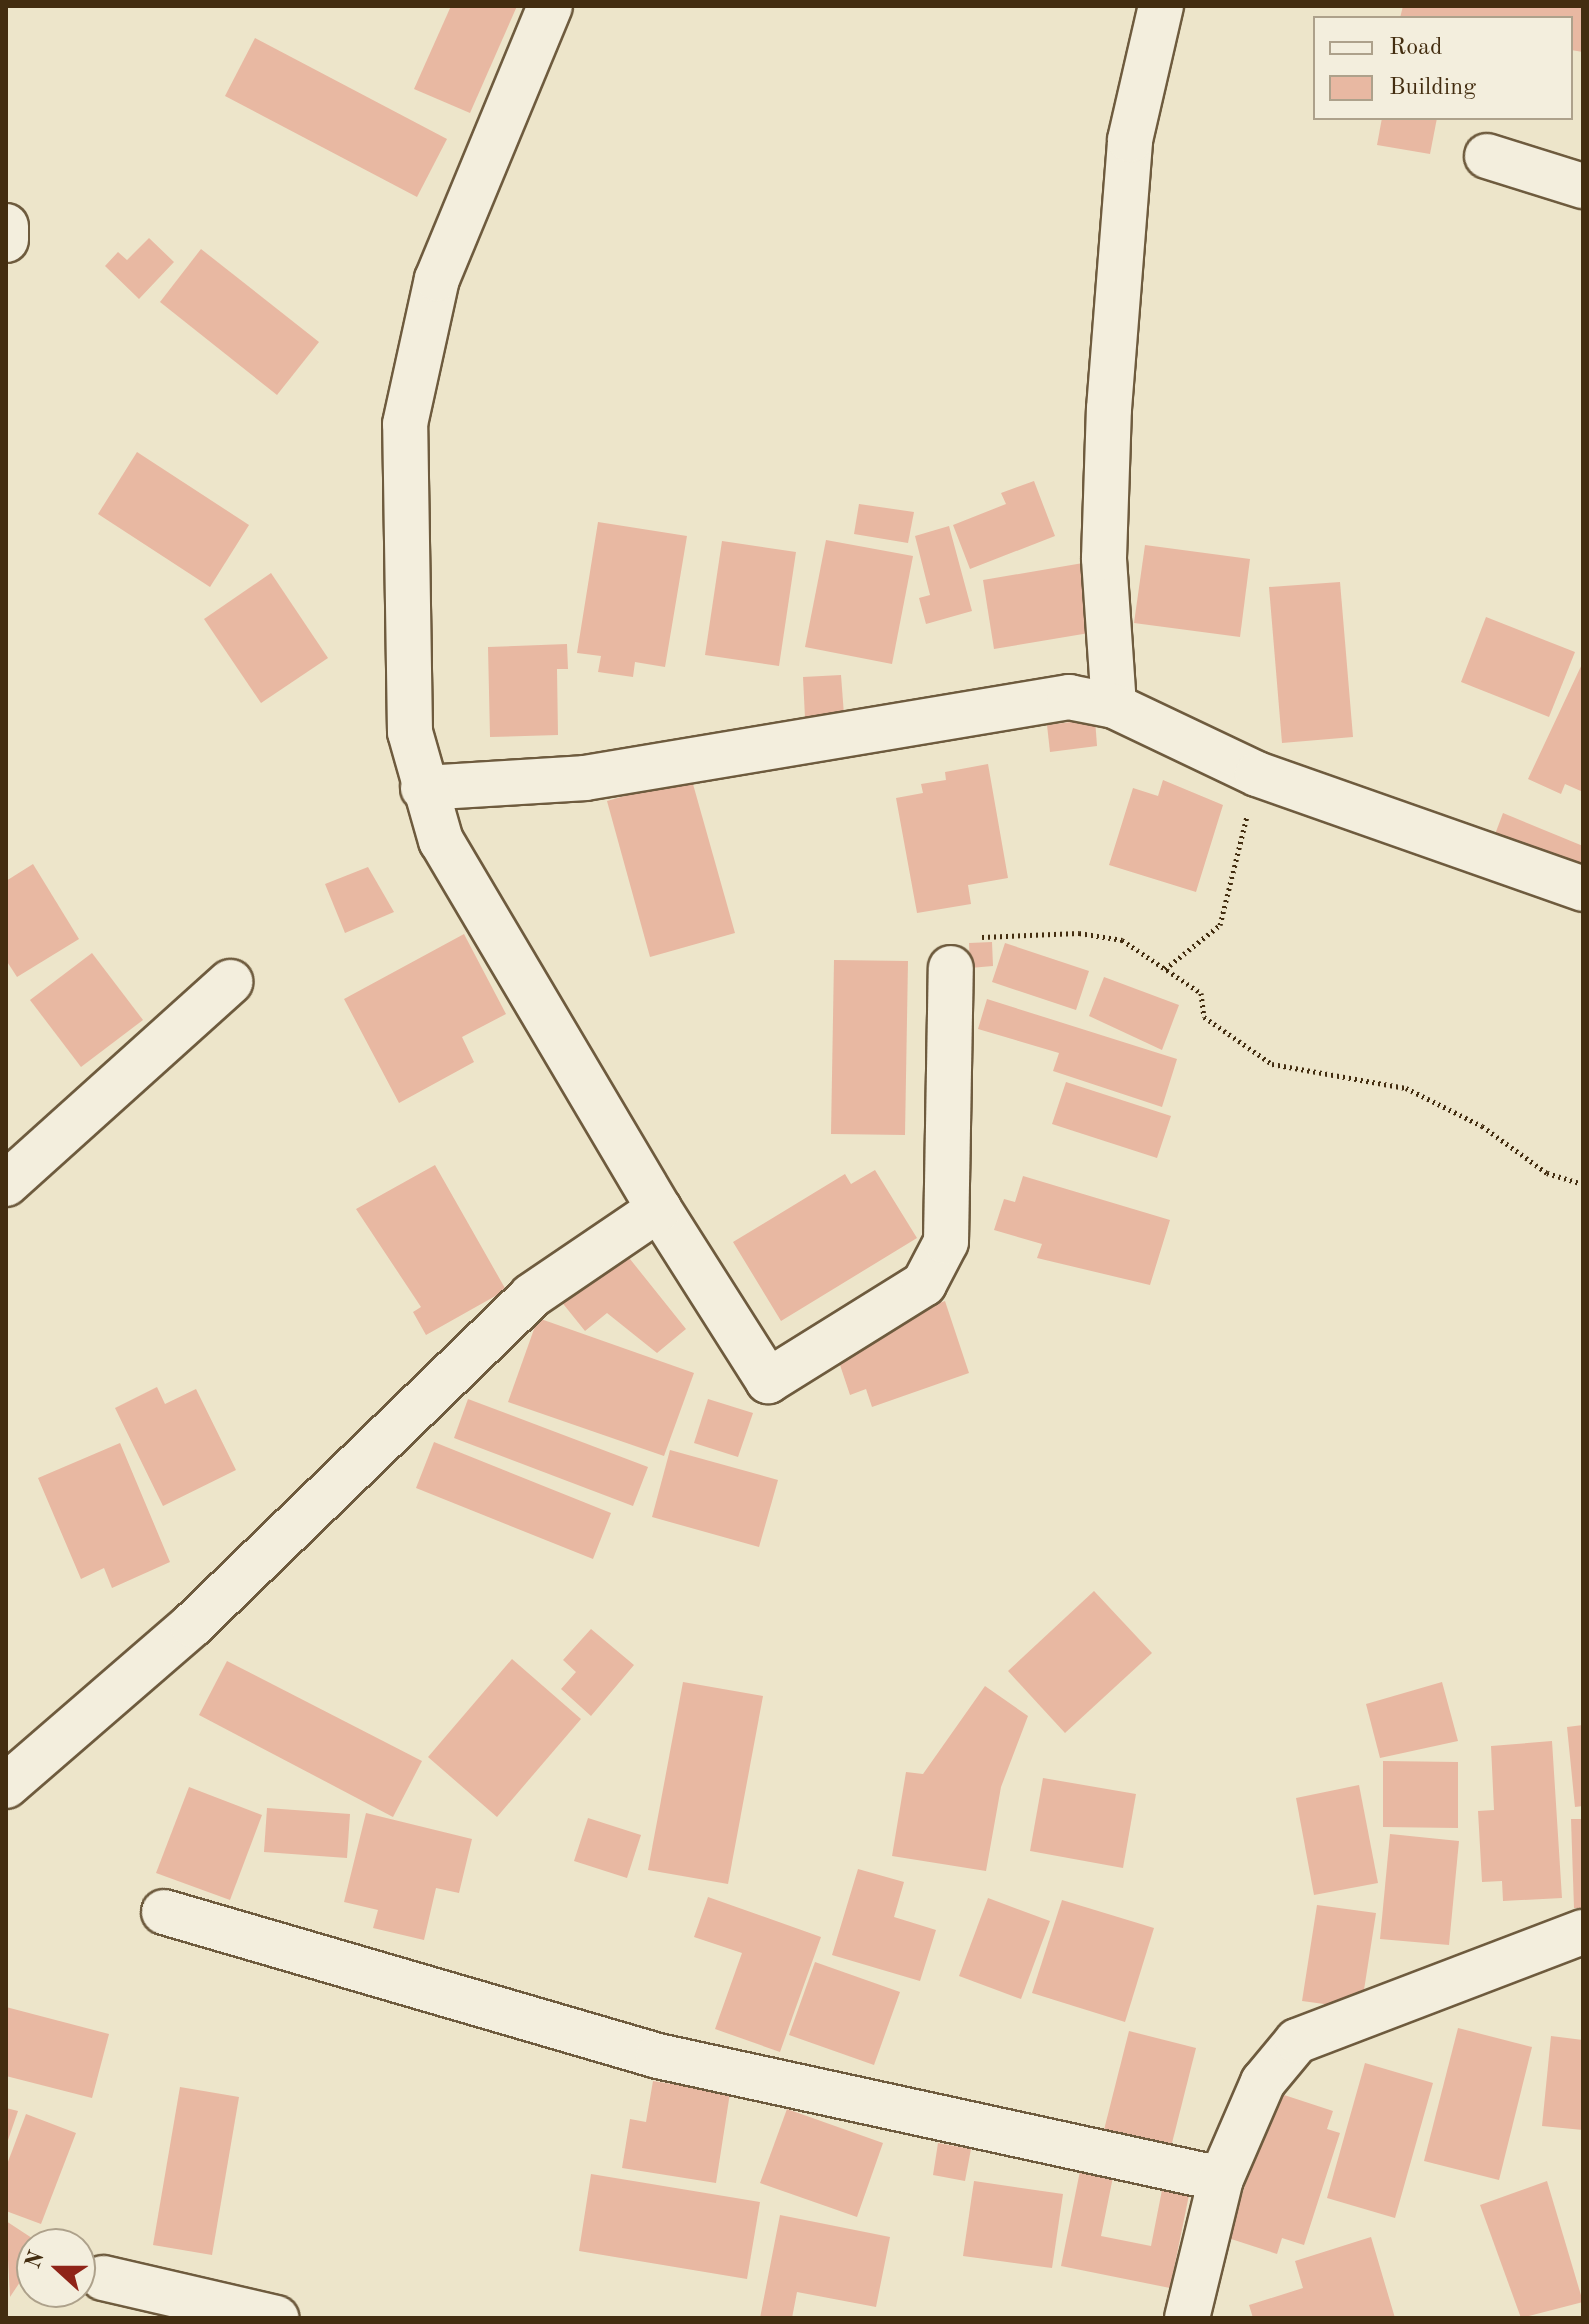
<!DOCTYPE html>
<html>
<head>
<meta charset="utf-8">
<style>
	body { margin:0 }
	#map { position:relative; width:1589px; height:2324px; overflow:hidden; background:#ede5ca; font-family:"Old Standard TT",serif }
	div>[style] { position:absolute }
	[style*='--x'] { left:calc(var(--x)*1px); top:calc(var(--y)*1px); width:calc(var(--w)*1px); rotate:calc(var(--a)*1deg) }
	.building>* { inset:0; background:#e8b8a2 }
	.path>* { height:5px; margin-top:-2.5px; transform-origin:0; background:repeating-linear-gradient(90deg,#432d10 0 2px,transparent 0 6px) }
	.roads { filter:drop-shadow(2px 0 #6e5b3e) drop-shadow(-2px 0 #6e5b3e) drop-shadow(0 2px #6e5b3e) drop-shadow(0 -2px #6e5b3e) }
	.minor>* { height:44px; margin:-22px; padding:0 22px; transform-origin:22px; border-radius:22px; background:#f3eedd }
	span { translate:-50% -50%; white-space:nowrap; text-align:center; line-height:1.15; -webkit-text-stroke:6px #f3eedd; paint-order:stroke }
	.frame { position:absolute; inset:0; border:8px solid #432d10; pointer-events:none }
	.legend { position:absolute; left:1313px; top:16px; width:260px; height:104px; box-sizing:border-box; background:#f3eedd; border:2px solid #ada18b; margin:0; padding:10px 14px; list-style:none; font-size:24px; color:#432d10 }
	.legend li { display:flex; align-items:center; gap:16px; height:40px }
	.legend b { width:40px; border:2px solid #ada18b }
	.north { position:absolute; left:16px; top:2228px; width:80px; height:80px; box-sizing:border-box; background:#f3eedd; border:2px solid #ada18b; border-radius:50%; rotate:291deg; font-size:22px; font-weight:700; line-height:32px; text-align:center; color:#432d10 }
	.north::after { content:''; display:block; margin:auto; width:28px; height:36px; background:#8f2418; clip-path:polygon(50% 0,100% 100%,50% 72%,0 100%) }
</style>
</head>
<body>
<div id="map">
	<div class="building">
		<i style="clip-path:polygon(451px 6px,517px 6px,470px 113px,414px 89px)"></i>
		<i style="clip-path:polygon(1403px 6px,1583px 6px,1583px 52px,1571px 50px,1571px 18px,1400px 18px)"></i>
		<i style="clip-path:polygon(255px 38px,447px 139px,417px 197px,225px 96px)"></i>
		<i style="clip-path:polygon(1382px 118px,1437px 118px,1430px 154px,1377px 145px)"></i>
		<i style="clip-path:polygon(149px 238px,174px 262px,139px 299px,105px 266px,118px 252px,127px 260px)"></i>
		<i style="clip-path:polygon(201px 249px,319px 342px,277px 395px,160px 302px)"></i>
		<i style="clip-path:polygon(137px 452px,249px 525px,210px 587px,98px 514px)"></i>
		<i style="clip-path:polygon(1034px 481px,1055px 536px,970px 569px,953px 525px,1006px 504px,1001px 493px)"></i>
		<i style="clip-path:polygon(859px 504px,914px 512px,908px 543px,854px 534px)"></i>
		<i style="clip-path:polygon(598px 522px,687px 536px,665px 667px,635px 662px,633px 677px,598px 672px,601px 656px,577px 653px)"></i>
		<i style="clip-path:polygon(949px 526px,972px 611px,926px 624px,919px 598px,930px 595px,915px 536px)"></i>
		<i style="clip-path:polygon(826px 540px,913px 556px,892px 664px,805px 647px)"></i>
		<i style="clip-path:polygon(722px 541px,796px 552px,779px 666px,705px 655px)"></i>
		<i style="clip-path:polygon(1145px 545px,1250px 559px,1240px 637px,1134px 623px)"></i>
		<i style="clip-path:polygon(1083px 563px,1095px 632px,994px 649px,983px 580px)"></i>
		<i style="clip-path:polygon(271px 573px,328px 658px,261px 703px,204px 619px)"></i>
		<i style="clip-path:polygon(1340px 582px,1353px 737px,1282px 743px,1269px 587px)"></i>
		<i style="clip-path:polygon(1486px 617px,1575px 652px,1549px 717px,1461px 682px)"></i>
		<i style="clip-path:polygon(567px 644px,568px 669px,557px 669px,558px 735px,490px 737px,488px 647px)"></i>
		<i style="clip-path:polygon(1583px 662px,1583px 792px,1565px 784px,1561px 794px,1528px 779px)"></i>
		<i style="clip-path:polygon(841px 675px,844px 715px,805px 718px,803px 677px)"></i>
		<i style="clip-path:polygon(1095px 719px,1097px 746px,1050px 752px,1047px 725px)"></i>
		<i style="clip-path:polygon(988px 764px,1008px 878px,968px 885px,971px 904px,917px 913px,896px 798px,923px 793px,921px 784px,946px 780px,945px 772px)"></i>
		<i style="clip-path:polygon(691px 777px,735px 933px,650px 957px,607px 801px)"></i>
		<i style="clip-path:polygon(1163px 780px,1223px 805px,1196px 892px,1109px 865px,1133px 788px,1158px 796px)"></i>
		<i style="clip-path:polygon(1503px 813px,1583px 846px,1583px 882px,1491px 845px)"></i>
		<i style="clip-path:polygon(33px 864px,79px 939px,17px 977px,6px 960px,6px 881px)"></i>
		<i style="clip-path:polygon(368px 867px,394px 912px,345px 933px,325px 884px)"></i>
		<i style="clip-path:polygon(464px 934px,506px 1014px,462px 1037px,474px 1062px,399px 1103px,344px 999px)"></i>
		<i style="clip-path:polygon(992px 942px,993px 966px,970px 968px,969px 943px)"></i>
		<i style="clip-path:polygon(1005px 943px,1089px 971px,1076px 1010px,992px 982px)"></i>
		<i style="clip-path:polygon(92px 953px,143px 1020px,81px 1067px,30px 1000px)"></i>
		<i style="clip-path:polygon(834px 960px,908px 961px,905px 1135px,831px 1134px)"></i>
		<i style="clip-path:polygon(1104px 977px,1179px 1005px,1162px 1050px,1089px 1016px)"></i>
		<i style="clip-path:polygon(987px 999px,1177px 1059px,1162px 1107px,1053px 1071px,1059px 1053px,978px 1029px)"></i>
		<i style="clip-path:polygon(1066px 1082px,1171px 1116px,1157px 1158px,1052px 1124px)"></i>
		<i style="clip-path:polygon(435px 1165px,506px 1290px,426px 1335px,413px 1312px,421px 1307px,356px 1209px)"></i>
		<i style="clip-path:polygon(875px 1170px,917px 1238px,781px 1321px,733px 1242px,845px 1174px,851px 1184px)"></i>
		<i style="clip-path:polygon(1023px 1176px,1170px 1220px,1150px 1285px,1037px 1258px,1042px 1244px,994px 1230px,1004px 1199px,1015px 1202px)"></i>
		<i style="clip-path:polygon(618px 1244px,686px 1329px,657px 1353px,607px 1313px,585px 1331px,556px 1295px)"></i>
		<i style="clip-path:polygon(945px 1301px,969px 1373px,872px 1407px,866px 1389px,850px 1395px,836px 1353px,869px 1327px)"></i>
		<i style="clip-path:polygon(538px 1318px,694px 1373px,664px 1456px,508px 1402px)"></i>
		<i style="clip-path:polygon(157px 1387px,165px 1404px,196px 1389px,236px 1470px,163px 1506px,115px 1408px)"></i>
		<i style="clip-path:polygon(468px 1399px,648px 1467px,633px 1506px,454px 1438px)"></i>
		<i style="clip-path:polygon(708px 1399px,753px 1413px,738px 1457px,694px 1443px)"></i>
		<i style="clip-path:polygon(434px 1442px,611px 1513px,593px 1559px,416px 1488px)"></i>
		<i style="clip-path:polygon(120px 1443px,170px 1562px,112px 1588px,104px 1568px,81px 1579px,38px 1478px)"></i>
		<i style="clip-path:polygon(670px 1450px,778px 1480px,759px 1547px,652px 1517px)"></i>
		<i style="clip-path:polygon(1094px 1591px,1152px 1653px,1065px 1733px,1008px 1671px)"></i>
		<i style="clip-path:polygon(591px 1629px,634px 1665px,591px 1716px,561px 1689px,576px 1672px,563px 1660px)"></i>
		<i style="clip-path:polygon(512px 1659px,581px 1719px,497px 1817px,428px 1757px)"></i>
		<i style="clip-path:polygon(227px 1661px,422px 1761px,393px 1817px,199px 1715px)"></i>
		<i style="clip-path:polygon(683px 1682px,763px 1696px,728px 1884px,648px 1870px)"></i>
		<i style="clip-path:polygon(1442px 1682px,1458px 1741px,1380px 1758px,1366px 1704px)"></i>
		<i style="clip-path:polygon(985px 1686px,1028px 1716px,1001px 1787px,986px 1871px,892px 1856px,906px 1772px,923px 1774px)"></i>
		<i style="clip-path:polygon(1583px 1725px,1583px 1806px,1575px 1807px,1567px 1727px)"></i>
		<i style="clip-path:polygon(1552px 1741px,1562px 1898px,1503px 1901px,1502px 1881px,1482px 1882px,1478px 1811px,1494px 1810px,1491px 1746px)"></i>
		<i style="clip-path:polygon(1383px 1761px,1458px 1762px,1458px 1828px,1383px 1827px)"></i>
		<i style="clip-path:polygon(1043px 1778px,1136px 1794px,1123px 1868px,1030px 1851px)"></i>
		<i style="clip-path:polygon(1359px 1785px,1378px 1883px,1314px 1895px,1296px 1798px)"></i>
		<i style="clip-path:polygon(189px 1787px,262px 1815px,230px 1900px,156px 1873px)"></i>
		<i style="clip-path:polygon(267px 1808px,350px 1814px,347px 1858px,264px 1852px)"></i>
		<i style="clip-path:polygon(366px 1813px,472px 1839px,459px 1893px,436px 1888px,424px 1940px,373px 1928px,378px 1910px,344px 1902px)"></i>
		<i style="clip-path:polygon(588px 1818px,641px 1835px,627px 1878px,574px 1861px)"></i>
		<i style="clip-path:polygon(1571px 1819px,1583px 1819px,1583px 1908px,1574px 1908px)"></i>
		<i style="clip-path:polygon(1390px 1834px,1459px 1841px,1449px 1945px,1380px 1939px)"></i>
		<i style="clip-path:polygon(858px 1869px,904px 1882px,894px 1917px,936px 1930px,920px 1981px,832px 1955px)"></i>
		<i style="clip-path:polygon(708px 1897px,821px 1937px,780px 2052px,715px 2029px,742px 1953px,694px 1937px)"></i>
		<i style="clip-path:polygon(988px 1898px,1050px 1921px,1021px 1999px,959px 1976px)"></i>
		<i style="clip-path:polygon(1062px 1900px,1154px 1928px,1125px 2022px,1032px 1993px)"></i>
		<i style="clip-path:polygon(1317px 1905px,1376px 1913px,1361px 2009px,1302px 2001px)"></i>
		<i style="clip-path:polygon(815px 1962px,900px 1992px,874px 2065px,789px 2035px)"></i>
		<i style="clip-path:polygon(6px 2007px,109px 2034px,92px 2098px,6px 2076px)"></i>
		<i style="clip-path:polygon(1458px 2028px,1532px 2047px,1499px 2180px,1424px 2161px)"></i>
		<i style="clip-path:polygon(1129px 2031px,1196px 2048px,1171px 2147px,1104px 2130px)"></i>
		<i style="clip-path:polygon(1551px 2036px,1583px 2040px,1583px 2130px,1542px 2126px)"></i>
		<i style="clip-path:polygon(1365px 2063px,1433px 2083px,1395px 2218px,1327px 2198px)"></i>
		<i style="clip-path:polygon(653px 2081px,730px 2093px,716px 2183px,622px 2168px,630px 2119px,646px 2122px)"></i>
		<i style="clip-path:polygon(180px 2087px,239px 2097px,212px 2255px,153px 2245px)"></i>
		<i style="clip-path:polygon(1275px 2092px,1333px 2111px,1327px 2129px,1340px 2133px,1304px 2245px,1282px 2238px,1277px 2254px,1228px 2238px)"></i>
		<i style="clip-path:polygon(6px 2108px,18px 2111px,6px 2146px)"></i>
		<i style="clip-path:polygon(787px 2109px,883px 2143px,857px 2217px,760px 2183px)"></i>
		<i style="clip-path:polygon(26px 2114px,76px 2133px,41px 2224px,6px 2211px,6px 2167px)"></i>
		<i style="clip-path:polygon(938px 2143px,971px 2149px,965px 2181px,933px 2175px)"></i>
		<i style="clip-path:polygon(1080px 2171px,1113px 2177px,1101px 2236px,1151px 2246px,1162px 2190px,1189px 2195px,1170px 2288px,1061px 2266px)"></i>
		<i style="clip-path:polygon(591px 2174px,760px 2202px,747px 2279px,579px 2251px)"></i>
		<i style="clip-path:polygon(974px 2181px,1063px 2194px,1052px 2268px,963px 2256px)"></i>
		<i style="clip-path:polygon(1547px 2181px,1583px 2302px,1521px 2318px,1480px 2205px)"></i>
		<i style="clip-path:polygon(780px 2215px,890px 2237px,876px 2307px,797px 2292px,792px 2318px,760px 2318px)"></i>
		<i style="clip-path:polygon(6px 2221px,41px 2244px,32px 2244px,32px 2264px,10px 2297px)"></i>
		<i style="clip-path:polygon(1371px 2237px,1395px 2318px,1253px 2318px,1249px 2305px,1303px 2288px,1295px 2261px)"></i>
	</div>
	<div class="path">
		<i style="--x:982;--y:937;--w:97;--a:-2.4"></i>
		<i style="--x:1079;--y:933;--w:44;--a:9.2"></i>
		<i style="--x:1122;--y:940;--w:95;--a:33.9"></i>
		<i style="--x:1201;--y:993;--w:24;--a:83"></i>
		<i style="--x:1204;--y:1017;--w:83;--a:34.7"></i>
		<i style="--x:1272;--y:1064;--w:136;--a:10.2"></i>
		<i style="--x:1406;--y:1088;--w:85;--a:26.6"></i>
		<i style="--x:1482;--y:1126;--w:80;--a:35.9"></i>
		<i style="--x:1547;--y:1173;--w:38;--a:17"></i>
		<i style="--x:1165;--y:969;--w:70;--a:-38.7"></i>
		<i style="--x:1220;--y:925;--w:112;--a:-76.1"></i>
	</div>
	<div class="roads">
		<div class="minor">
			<i style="--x:1487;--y:156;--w:101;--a:17.4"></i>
			<i style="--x:6;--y:226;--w:14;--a:90"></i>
			<i style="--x:1114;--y:706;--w:148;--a:-93.9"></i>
			<i style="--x:1104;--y:558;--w:149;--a:-88.1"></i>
			<i style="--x:1109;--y:409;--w:270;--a:-85.5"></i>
			<i style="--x:1130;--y:140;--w:138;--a:-77"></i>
			<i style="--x:423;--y:788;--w:162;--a:-3.5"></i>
			<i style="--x:585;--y:778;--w:491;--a:-9.5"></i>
			<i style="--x:1069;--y:697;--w:46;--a:11.3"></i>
			<i style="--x:1114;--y:706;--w:158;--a:25.4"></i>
			<i style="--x:1257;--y:774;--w:346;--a:19.4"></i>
			<i style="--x:6;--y:1184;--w:302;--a:-42"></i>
			<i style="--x:659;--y:1209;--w:204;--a:57.6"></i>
			<i style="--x:768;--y:1381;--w:184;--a:-31.9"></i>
			<i style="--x:924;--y:1284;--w:47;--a:-62.4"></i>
			<i style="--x:946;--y:1242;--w:274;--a:-89"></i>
			<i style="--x:6;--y:1786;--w:246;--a:-40.9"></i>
			<i style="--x:192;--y:1625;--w:472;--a:-44.1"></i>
			<i style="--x:531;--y:1296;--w:155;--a:-34.2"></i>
			<i style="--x:659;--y:1209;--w:428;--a:-120.6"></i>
			<i style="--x:441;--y:841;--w:113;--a:-105.9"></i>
			<i style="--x:410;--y:732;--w:308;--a:-90.9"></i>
			<i style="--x:405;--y:424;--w:148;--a:-77.6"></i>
			<i style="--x:437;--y:279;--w:295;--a:-67.5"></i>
			<i style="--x:164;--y:1912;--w:515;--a:16.25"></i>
			<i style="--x:658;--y:2056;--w:576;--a:12.32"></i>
			<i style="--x:103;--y:2278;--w:178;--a:13"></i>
			<i style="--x:1187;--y:2318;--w:143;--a:-76.3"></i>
			<i style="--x:1221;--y:2179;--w:106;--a:-66.6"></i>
			<i style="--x:1263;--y:2082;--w:53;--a:-50.3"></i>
			<i style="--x:1297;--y:2041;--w:306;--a:-20.9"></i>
		</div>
	</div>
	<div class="frame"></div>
	<ul class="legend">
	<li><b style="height:10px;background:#f3eedd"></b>Road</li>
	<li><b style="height:22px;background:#e8b8a2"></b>Building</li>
	</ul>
	<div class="north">N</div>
</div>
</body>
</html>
